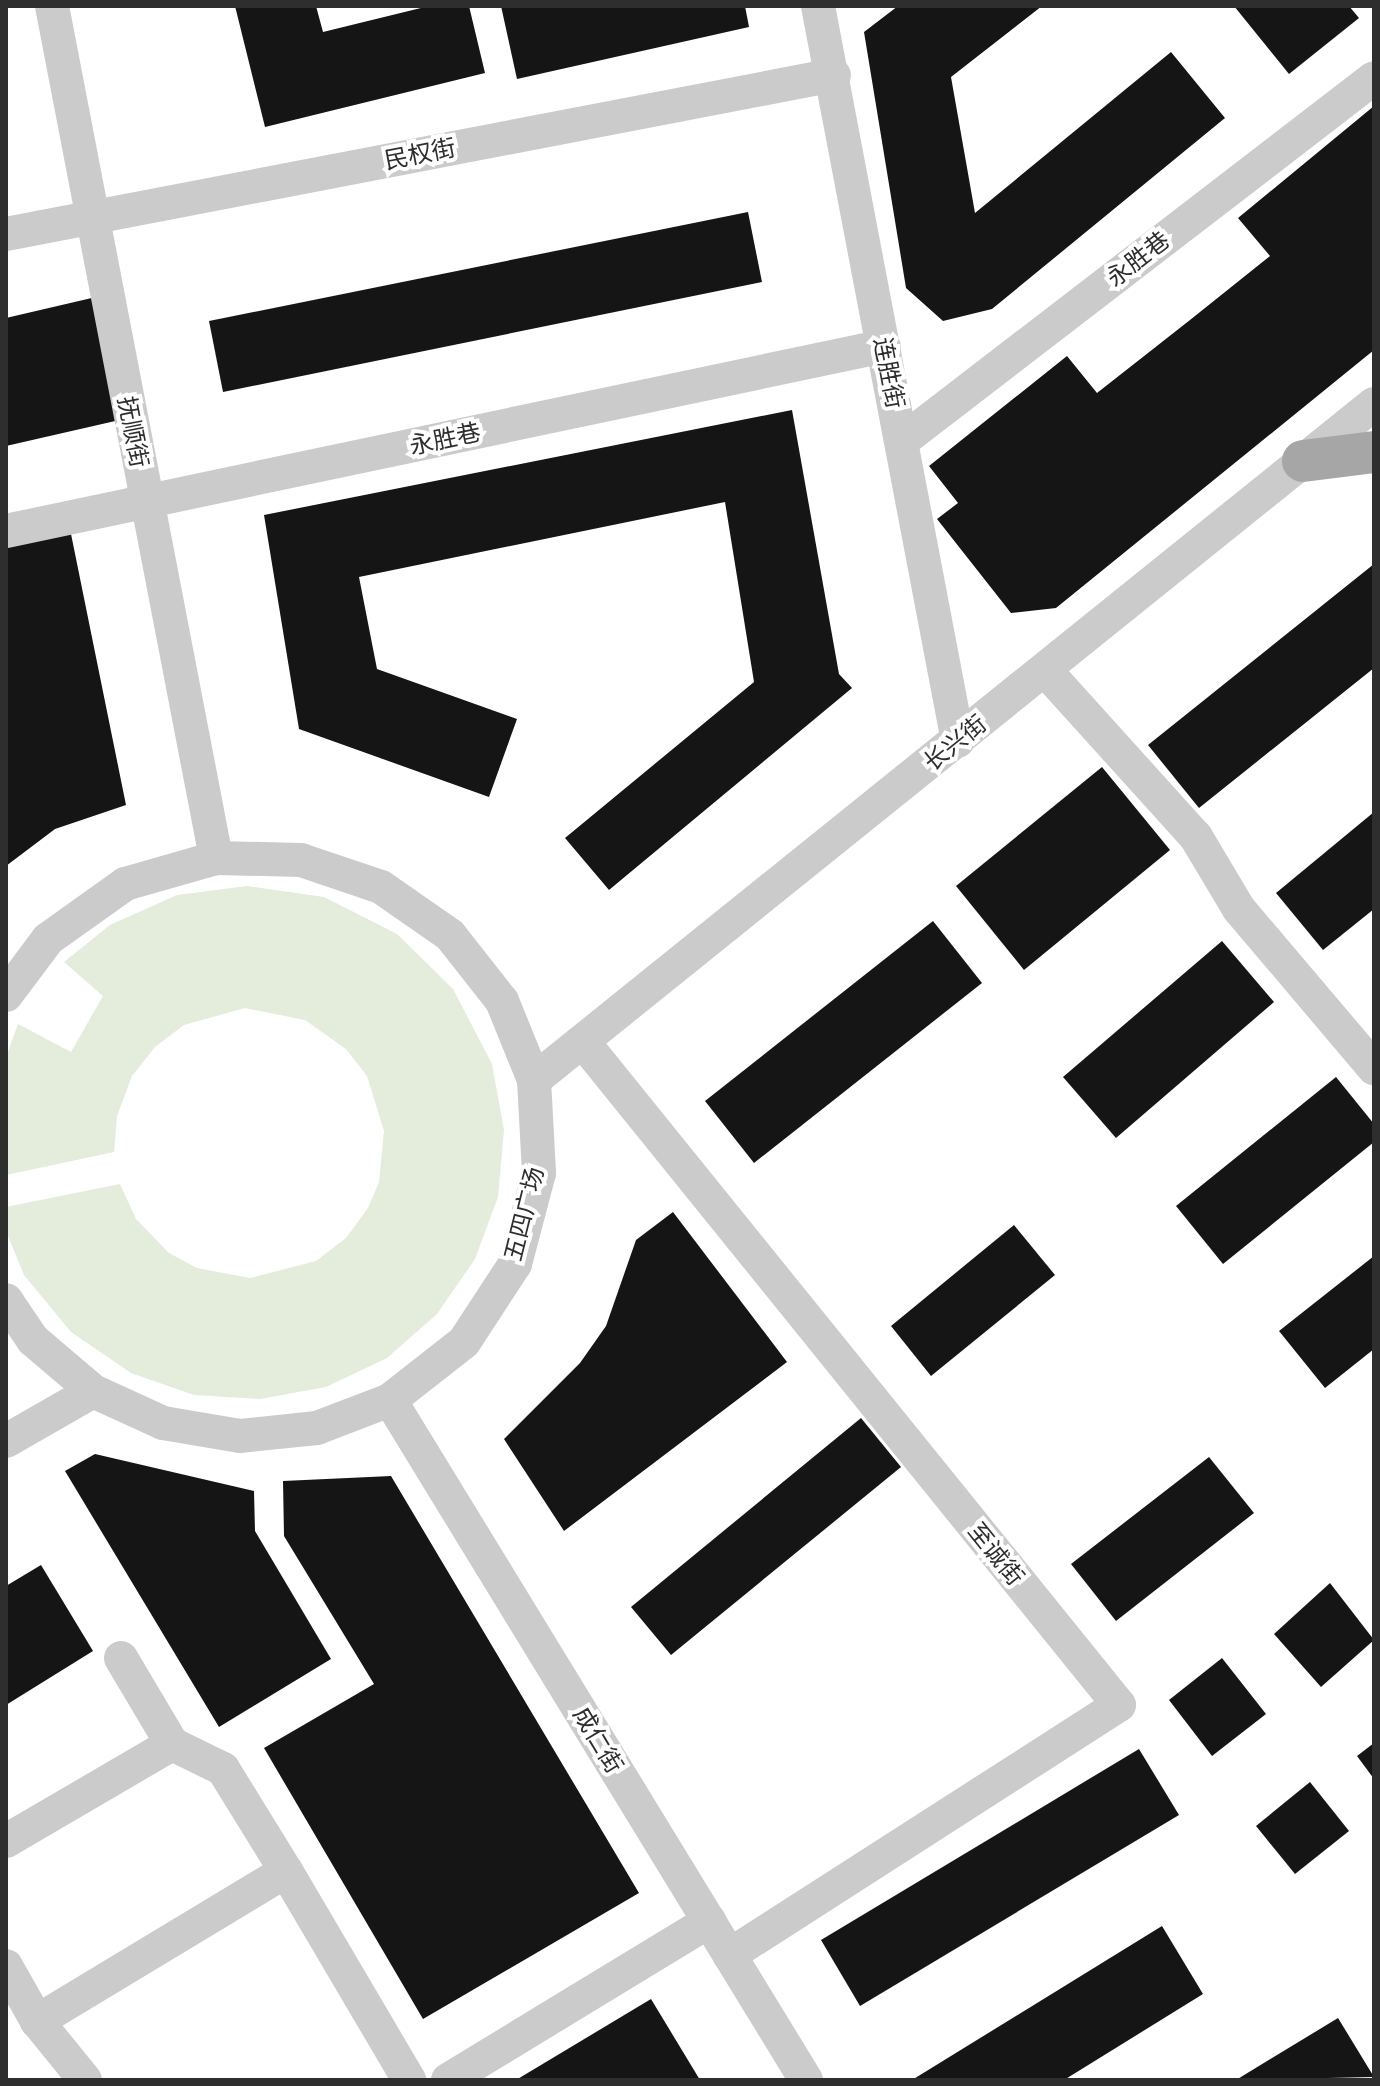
<!DOCTYPE html>
<html>
<head>
<meta charset="utf-8">
<style>
	body { margin:0 }
	#map { position:relative; width:1380px; height:2086px; overflow:hidden; background:#fff; font-family:Quicksand,"Noto Sans SC",sans-serif }
	div>[style] { position:absolute }
	[style*='--x'] { left:calc(var(--x)*1px); top:calc(var(--y)*1px); width:calc(var(--w)*1px); rotate:calc(var(--a)*1deg) }
	.green>* { inset:0; background:#e4ecdb }
	.building>* { inset:0; background:#151515 }
	.minor>* { height:34px; margin:-17px; padding:0 17px; transform-origin:17px; border-radius:17px; background:#cbcbcb }
	.major>* { height:42px; margin:-21px; padding:0 21px; transform-origin:21px; border-radius:21px; background:#a6a6a6 }
	span { translate:-50% -50%; white-space:nowrap; text-align:center; line-height:1.15; -webkit-text-stroke:8px #fff; paint-order:stroke }
	.street-label { font-size:24px; color:#2e2e2e }
	.frame { position:absolute; inset:0; border:8px solid #2e2e2e; pointer-events:none }
</style>
</head>
<body>
<div id="map">
	<div class="green">
		<i style="clip-path:polygon(247px 886px,324px 897px,397px 934px,453px 989px,492px 1064px,504px 1130px,498px 1197px,475px 1259px,437px 1314px,387px 1358px,326px 1387px,260px 1399px,194px 1395px,131px 1373px,71px 1332px,24px 1275px,6px 1231px,6px 1207px,120px 1184px,136px 1219px,169px 1253px,197px 1268px,250px 1278px,316px 1261px,346px 1238px,368px 1208px,379px 1182px,384px 1131px,367px 1076px,346px 1049px,305px 1020px,245px 1008px,184px 1025px,155px 1047px,132px 1076px,117px 1116px,114px 1152px,6px 1175px,6px 1057px,18px 1024px,71px 1052px,103px 996px,64px 962px,110px 925px,177px 895px)"></i>
	</div>
	<div class="building">
		<i style="clip-path:polygon(235px 6px,316px 6px,323px 32px,429px 6px,469px 6px,485px 73px,265px 127px)"></i>
		<i style="clip-path:polygon(501px 6px,745px 6px,749px 27px,517px 79px)"></i>
		<i style="clip-path:polygon(898px 6px,1042px 6px,951px 77px,975px 213px,1171px 52px,1225px 118px,992px 309px,943px 321px,906px 288px,864px 32px)"></i>
		<i style="clip-path:polygon(1234px 6px,1349px 6px,1359px 18px,1289px 74px)"></i>
		<i style="clip-path:polygon(1374px 106px,1374px 350px,1056px 608px,1011px 613px,937px 519px,958px 503px,929px 466px,1067px 356px,1097px 393px,1190px 320px,1270px 256px,1238px 218px)"></i>
		<i style="clip-path:polygon(748px 212px,762px 282px,223px 392px,209px 321px)"></i>
		<i style="clip-path:polygon(96px 297px,124px 419px,6px 446px,6px 318px)"></i>
		<i style="clip-path:polygon(792px 410px,839px 674px,852px 688px,609px 890px,565px 838px,754px 682px,725px 502px,359px 577px,377px 669px,517px 719px,489px 797px,299px 729px,264px 515px)"></i>
		<i style="clip-path:polygon(70px 529px,126px 805px,55px 829px,6px 866px,6px 546px)"></i>
		<i style="clip-path:polygon(1374px 564px,1374px 668px,1199px 808px,1148px 745px)"></i>
		<i style="clip-path:polygon(1102px 767px,1170px 850px,1024px 970px,956px 886px)"></i>
		<i style="clip-path:polygon(1374px 812px,1374px 909px,1323px 950px,1276px 893px)"></i>
		<i style="clip-path:polygon(933px 921px,982px 983px,754px 1163px,705px 1101px)"></i>
		<i style="clip-path:polygon(1222px 941px,1274px 1002px,1116px 1138px,1063px 1077px)"></i>
		<i style="clip-path:polygon(1336px 1077px,1374px 1124px,1374px 1142px,1223px 1264px,1176px 1206px)"></i>
		<i style="clip-path:polygon(673px 1212px,787px 1362px,564px 1531px,504px 1439px,580px 1363px,606px 1326px,636px 1240px)"></i>
		<i style="clip-path:polygon(1014px 1225px,1055px 1275px,931px 1376px,891px 1326px)"></i>
		<i style="clip-path:polygon(1374px 1256px,1374px 1349px,1325px 1388px,1279px 1331px)"></i>
		<i style="clip-path:polygon(861px 1418px,901px 1467px,671px 1655px,631px 1607px)"></i>
		<i style="clip-path:polygon(95px 1454px,254px 1491px,255px 1531px,331px 1659px,219px 1727px,65px 1471px)"></i>
		<i style="clip-path:polygon(1209px 1457px,1254px 1513px,1116px 1621px,1071px 1564px)"></i>
		<i style="clip-path:polygon(391px 1476px,639px 1893px,423px 2019px,264px 1748px,374px 1684px,284px 1536px,283px 1481px)"></i>
		<i style="clip-path:polygon(41px 1565px,93px 1651px,6px 1705px,6px 1586px)"></i>
		<i style="clip-path:polygon(1330px 1583px,1374px 1640px,1321px 1687px,1274px 1634px)"></i>
		<i style="clip-path:polygon(1222px 1658px,1266px 1714px,1212px 1756px,1169px 1700px)"></i>
		<i style="clip-path:polygon(1374px 1743px,1374px 1779px,1357px 1756px)"></i>
		<i style="clip-path:polygon(1139px 1749px,1179px 1815px,860px 2006px,821px 1940px)"></i>
		<i style="clip-path:polygon(1310px 1782px,1349px 1831px,1295px 1874px,1256px 1826px)"></i>
		<i style="clip-path:polygon(1162px 1926px,1203px 1994px,1064px 2080px,912px 2080px)"></i>
		<i style="clip-path:polygon(651px 1999px,700px 2080px,516px 2080px)"></i>
		<i style="clip-path:polygon(1338px 2018px,1374px 2077px,1236px 2080px)"></i>
	</div>
	<div class="minor">
		<i style="--x:52;--y:6;--w:868;--a:79.1"></i>
		<i style="--x:818;--y:6;--w:748;--a:79.22"></i>
		<i style="--x:6;--y:234;--w:843;--a:-10.87"></i>
		<i style="--x:902;--y:441;--w:595;--a:-37.56"></i>
		<i style="--x:6;--y:531;--w:897;--a:-11.9"></i>
		<i style="--x:1045;--y:670;--w:225;--a:47.9"></i>
		<i style="--x:1196;--y:837;--w:84;--a:59.2"></i>
		<i style="--x:1239;--y:909;--w:209;--a:49.7"></i>
		<i style="--x:6;--y:995;--w:70;--a:-53.1"></i>
		<i style="--x:48;--y:939;--w:95;--a:-35.5"></i>
		<i style="--x:125;--y:884;--w:95;--a:-15.9"></i>
		<i style="--x:216;--y:858;--w:85;--a:1.3"></i>
		<i style="--x:301;--y:860;--w:84;--a:18.6"></i>
		<i style="--x:381;--y:887;--w:84;--a:34.8"></i>
		<i style="--x:450;--y:935;--w:84;--a:51.8"></i>
		<i style="--x:502;--y:1001;--w:85;--a:67.9"></i>
		<i style="--x:534;--y:1080;--w:93;--a:86.9"></i>
		<i style="--x:539;--y:1173;--w:94;--a:104.8"></i>
		<i style="--x:515;--y:1264;--w:93;--a:123.2"></i>
		<i style="--x:464;--y:1342;--w:94;--a:141.9"></i>
		<i style="--x:390;--y:1400;--w:78;--a:159"></i>
		<i style="--x:317;--y:1428;--w:77;--a:174.1"></i>
		<i style="--x:240;--y:1436;--w:78;--a:-170.4"></i>
		<i style="--x:163;--y:1423;--w:77;--a:-155.4"></i>
		<i style="--x:93;--y:1391;--w:79;--a:-139.6"></i>
		<i style="--x:33;--y:1340;--w:48;--a:-124"></i>
		<i style="--x:584;--y:1043;--w:851;--a:51.06"></i>
		<i style="--x:1119;--y:1705;--w:463;--a:147.3"></i>
		<i style="--x:534;--y:1080;--w:1078;--a:-38.83"></i>
		<i style="--x:390;--y:1400;--w:797;--a:58.54"></i>
		<i style="--x:6;--y:1441;--w:100;--a:-29.9"></i>
		<i style="--x:121;--y:1658;--w:100;--a:59.3"></i>
		<i style="--x:6;--y:1841;--w:192;--a:-30.3"></i>
		<i style="--x:172;--y:1744;--w:57;--a:26.1"></i>
		<i style="--x:223;--y:1769;--w:120;--a:58.3"></i>
		<i style="--x:286;--y:1871;--w:291;--a:148.9"></i>
		<i style="--x:286;--y:1871;--w:243;--a:59.5"></i>
		<i style="--x:6;--y:1966;--w:63;--a:60.6"></i>
		<i style="--x:37;--y:2021;--w:76;--a:50.9"></i>
		<i style="--x:448;--y:2080;--w:306;--a:-31.3"></i>
	</div>
	<div class="major">
		<i style="--x:1303;--y:461;--w:72;--a:-7.2"></i>
	</div>
	<div class="street-label">
		<span style="left:420px;top:154px;rotate:-11deg">民权街</span>
		<span style="left:1138px;top:259px;rotate:-38deg">永胜巷</span>
		<span style="left:889px;top:373px;rotate:79deg">连胜街</span>
		<span style="left:133px;top:432px;rotate:79deg">抚顺街</span>
		<span style="left:445px;top:439px;rotate:-12deg">永胜巷</span>
		<span style="left:955px;top:743px;rotate:-39deg">长兴街</span>
		<span style="left:524px;top:1214px;rotate:-76deg">五四广场</span>
		<span style="left:996px;top:1554px;rotate:51deg">至诚街</span>
		<span style="left:598px;top:1740px;rotate:59deg">成仁街</span>
	</div>
	<div class="frame"></div>
</div>
</body>
</html>
